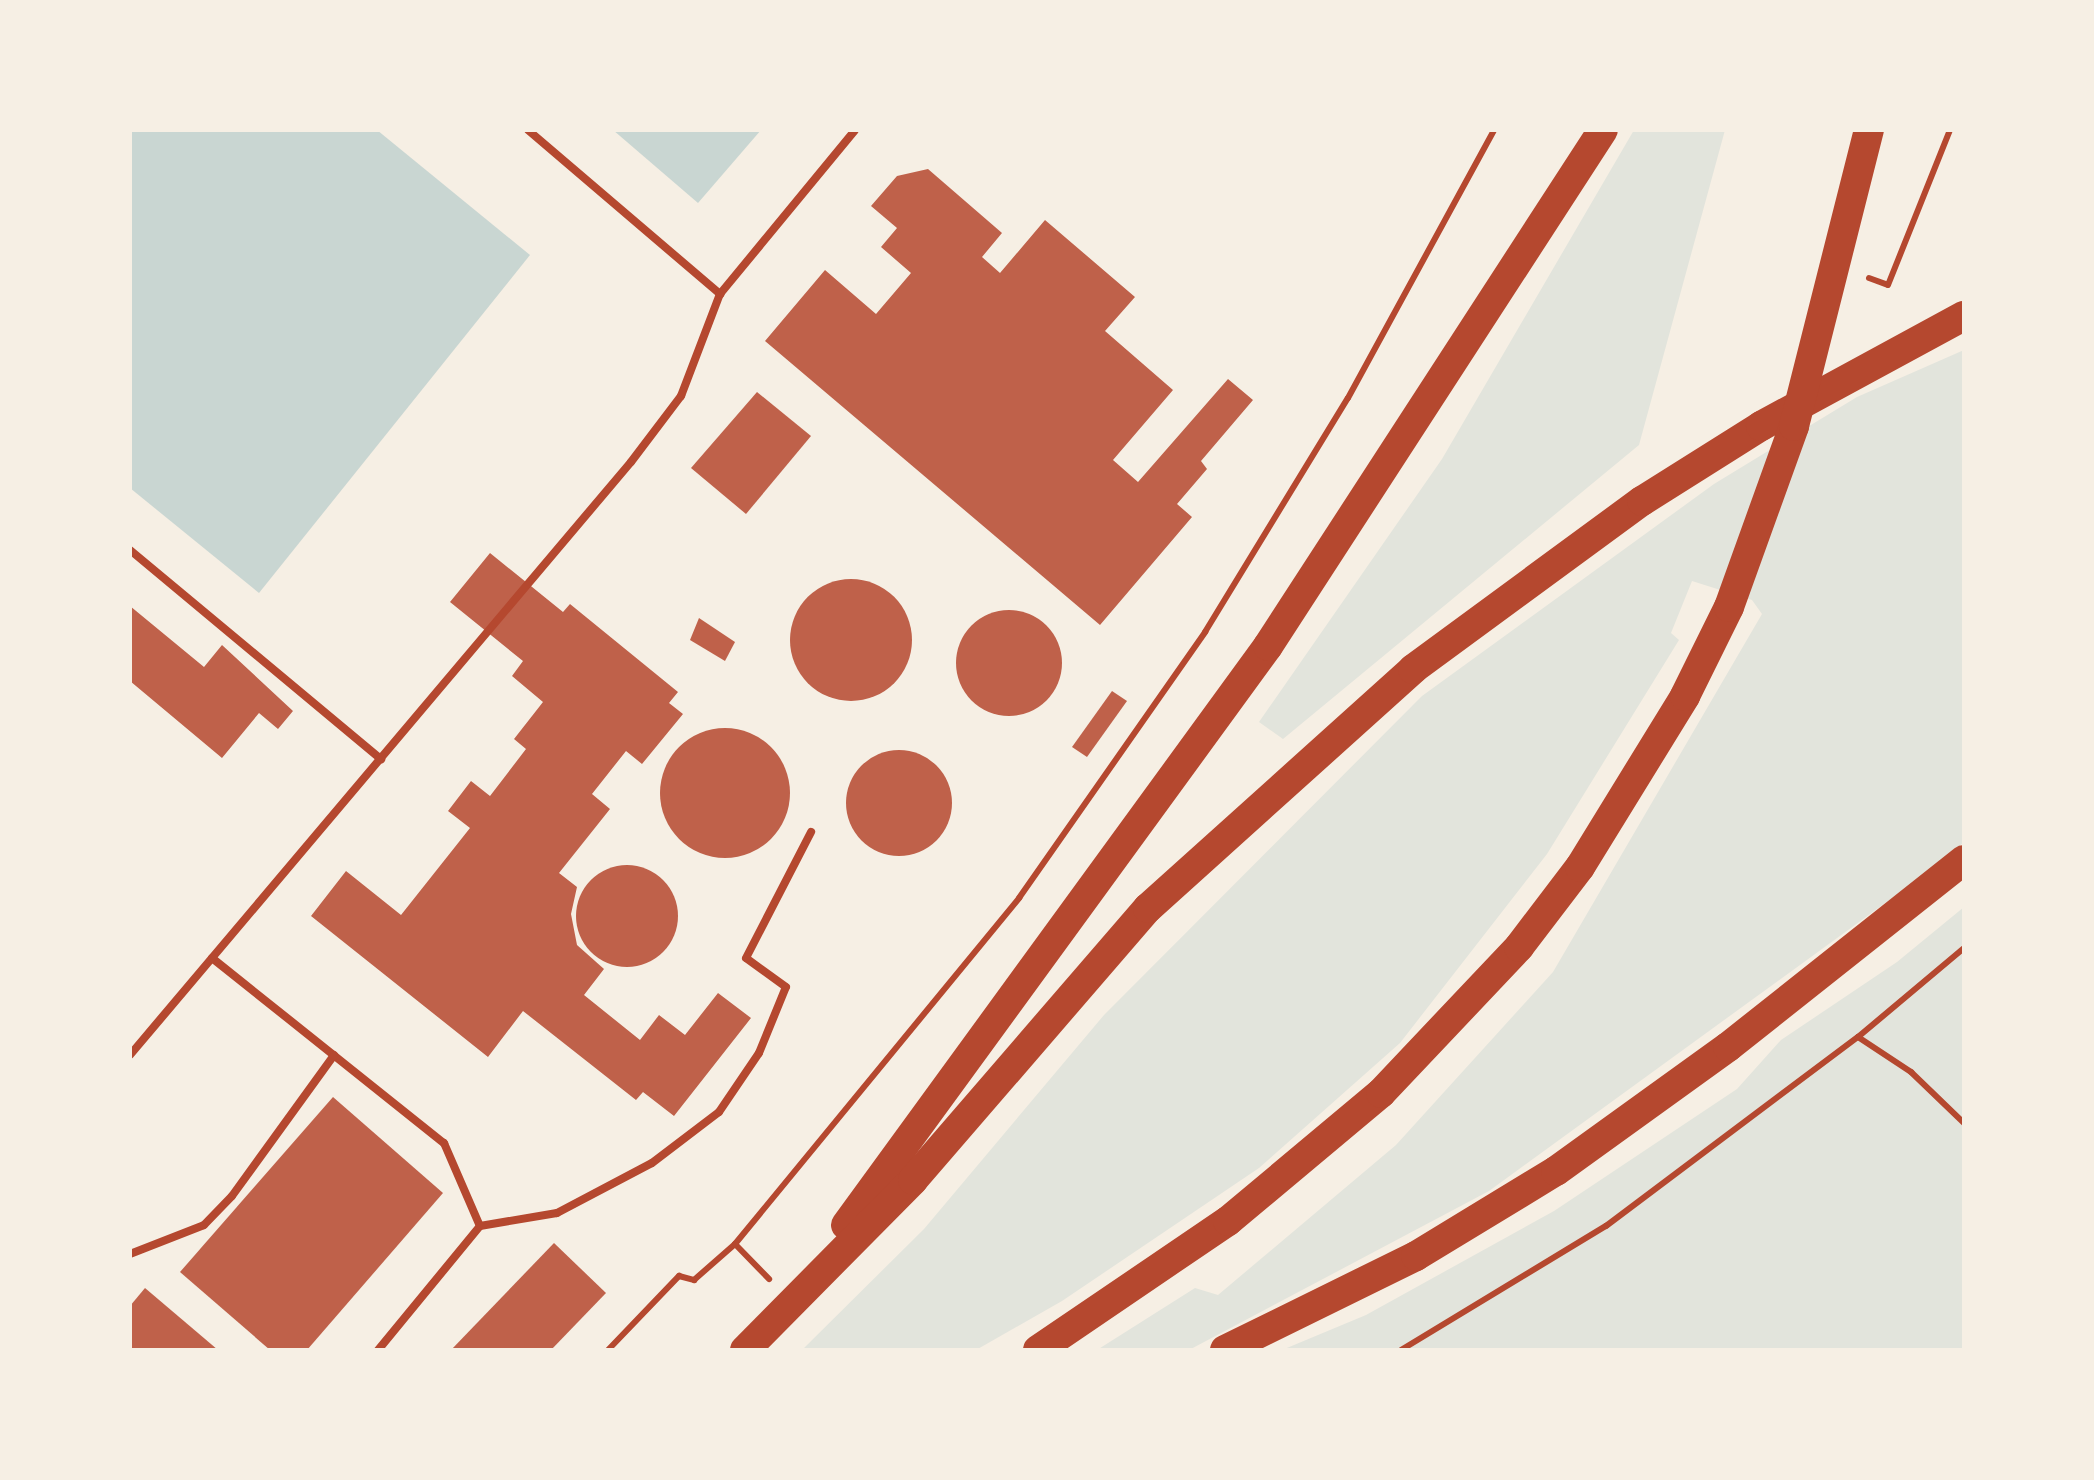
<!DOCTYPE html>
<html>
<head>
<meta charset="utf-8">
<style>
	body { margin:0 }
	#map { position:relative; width:2094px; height:1480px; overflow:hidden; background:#f6efe4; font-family:"PT Sans",sans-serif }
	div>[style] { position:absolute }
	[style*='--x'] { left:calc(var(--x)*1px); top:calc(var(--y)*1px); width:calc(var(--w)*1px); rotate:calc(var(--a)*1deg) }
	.green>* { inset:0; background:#e2e4dc }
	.water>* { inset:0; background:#c9d6d2 }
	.building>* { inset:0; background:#bf614a }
	.round { border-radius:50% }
	.path>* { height:6px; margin:-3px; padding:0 3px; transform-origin:3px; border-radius:3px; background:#b5482f }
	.service>* { height:8px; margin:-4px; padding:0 4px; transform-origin:4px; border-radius:4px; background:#b5482f }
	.motorway>* { height:30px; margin:-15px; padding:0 15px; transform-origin:15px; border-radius:15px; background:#b5482f }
	span { translate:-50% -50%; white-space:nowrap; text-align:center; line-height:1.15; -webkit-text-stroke:10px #f6efe4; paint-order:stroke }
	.frame { position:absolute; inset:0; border:132px solid #f6efe4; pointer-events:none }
</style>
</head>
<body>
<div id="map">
	<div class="green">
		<i style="clip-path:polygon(1634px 130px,1725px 130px,1639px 445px,1283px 739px,1259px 722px,1442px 459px)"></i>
		<i style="clip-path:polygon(1964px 350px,1964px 842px,1947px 858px,1489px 1191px,1189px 1350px,1097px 1350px,1195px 1288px,1218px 1295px,1396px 1145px,1553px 972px,1762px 614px,1752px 600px,1692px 581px,1671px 633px,1679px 640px,1547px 854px,1400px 1043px,1259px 1168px,1062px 1301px,976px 1350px,802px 1350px,924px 1229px,1104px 1015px,1422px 696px,1714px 484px,1857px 397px)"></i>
		<i style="clip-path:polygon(1964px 907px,1964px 1350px,1282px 1350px,1366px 1315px,1554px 1211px,1737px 1089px,1781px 1040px,1897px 962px)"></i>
	</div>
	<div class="water">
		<i style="clip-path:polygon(130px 130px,377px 130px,530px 255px,259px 593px,130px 488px)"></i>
		<i style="clip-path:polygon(613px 130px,761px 130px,698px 203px)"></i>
	</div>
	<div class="building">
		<i style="clip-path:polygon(928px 169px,1002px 233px,982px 257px,1000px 273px,1045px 220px,1135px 297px,1105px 331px,1173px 390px,1113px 460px,1138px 482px,1228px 379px,1253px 400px,1201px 461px,1207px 469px,1177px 504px,1192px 517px,1100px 625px,765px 341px,825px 270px,876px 314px,911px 273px,881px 247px,897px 228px,871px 206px,897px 176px)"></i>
		<i style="clip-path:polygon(757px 392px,811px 436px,746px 514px,691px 468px)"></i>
		<i style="clip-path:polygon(490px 553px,563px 612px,570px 604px,678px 692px,669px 703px,683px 714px,642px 764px,626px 751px,592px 794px,610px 809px,559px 873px,577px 887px,571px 914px,577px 945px,604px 969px,584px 995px,640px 1040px,659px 1015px,685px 1035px,718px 993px,751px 1018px,674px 1116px,643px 1092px,636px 1100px,523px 1011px,488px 1057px,311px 916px,346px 871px,401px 915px,470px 828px,448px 811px,471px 781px,490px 796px,526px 749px,514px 739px,543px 702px,512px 676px,523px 661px,450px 602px)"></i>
		<i class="round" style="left:790px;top:579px;width:122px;height:122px"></i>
		<i style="clip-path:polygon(130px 606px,204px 667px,222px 645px,293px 711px,278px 729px,259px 713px,222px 758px,130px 681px)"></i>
		<i class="round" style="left:956px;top:610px;width:106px;height:106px"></i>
		<i style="clip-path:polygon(699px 618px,735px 642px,725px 661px,690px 640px)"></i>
		<i style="clip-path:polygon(1112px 691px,1127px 701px,1087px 757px,1072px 747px)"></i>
		<i class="round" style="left:660px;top:728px;width:130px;height:130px"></i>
		<i class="round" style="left:846px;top:750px;width:106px;height:106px"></i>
		<i class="round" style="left:576px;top:865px;width:102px;height:102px"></i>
		<i style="clip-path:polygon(333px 1097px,443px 1193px,307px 1350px,270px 1350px,180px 1272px)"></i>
		<i style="clip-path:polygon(554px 1243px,606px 1293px,551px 1350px,451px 1350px)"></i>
		<i style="clip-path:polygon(145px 1288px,218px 1350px,130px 1350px,130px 1306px)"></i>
	</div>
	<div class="path">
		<i style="--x:1869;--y:278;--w:20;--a:20"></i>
		<i style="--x:1888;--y:285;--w:167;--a:-68.2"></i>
		<i style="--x:1858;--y:1037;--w:64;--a:33.4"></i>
		<i style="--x:1911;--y:1072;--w:74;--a:43.9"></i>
		<i style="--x:735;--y:1244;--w:49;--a:45.8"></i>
		<i style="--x:608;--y:1350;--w:103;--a:-46.2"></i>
		<i style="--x:679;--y:1276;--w:16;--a:15"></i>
		<i style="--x:694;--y:1280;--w:55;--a:-41.3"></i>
		<i style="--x:735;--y:1244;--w:448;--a:-50.6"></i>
		<i style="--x:1019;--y:898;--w:325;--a:-55"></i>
		<i style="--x:1205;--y:632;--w:274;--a:-58.6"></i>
		<i style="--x:1348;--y:398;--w:305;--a:-61.4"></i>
		<i style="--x:1401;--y:1350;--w:240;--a:-31.2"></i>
		<i style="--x:1606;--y:1226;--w:315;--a:-36.9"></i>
		<i style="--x:1858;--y:1037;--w:138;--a:-40"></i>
	</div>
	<div class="service">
		<i style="--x:528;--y:130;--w:253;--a:40.5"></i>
		<i style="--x:130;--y:550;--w:327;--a:39.8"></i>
		<i style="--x:212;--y:958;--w:297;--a:38.6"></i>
		<i style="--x:444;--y:1143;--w:90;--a:66.6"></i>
		<i style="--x:480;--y:1226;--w:161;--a:129.4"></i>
		<i style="--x:130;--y:1055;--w:776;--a:-49.81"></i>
		<i style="--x:631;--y:462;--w:83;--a:-52.9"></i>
		<i style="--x:681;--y:396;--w:109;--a:-69.1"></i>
		<i style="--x:720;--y:294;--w:212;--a:-50.5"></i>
		<i style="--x:480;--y:1226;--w:78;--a:-9.6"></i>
		<i style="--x:557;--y:1213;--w:107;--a:-27.8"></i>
		<i style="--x:652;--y:1163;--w:84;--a:-37.3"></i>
		<i style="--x:719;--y:1112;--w:71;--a:-55.9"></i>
		<i style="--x:759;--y:1053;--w:71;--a:-67.8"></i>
		<i style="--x:786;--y:987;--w:49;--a:-144.1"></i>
		<i style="--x:746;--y:958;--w:142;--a:-62.7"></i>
		<i style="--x:130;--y:1254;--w:79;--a:-21.4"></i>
		<i style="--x:204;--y:1225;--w:40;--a:-46"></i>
		<i style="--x:232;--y:1196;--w:174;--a:-54.1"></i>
	</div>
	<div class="motorway">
		<i style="--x:846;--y:1225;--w:716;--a:-53.91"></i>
		<i style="--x:1268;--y:646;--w:615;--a:-57.01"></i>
		<i style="--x:745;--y:1350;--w:239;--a:-45.3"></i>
		<i style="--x:913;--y:1180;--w:359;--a:-49.2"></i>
		<i style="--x:1148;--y:908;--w:357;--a:-42"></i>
		<i style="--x:1413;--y:669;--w:284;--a:-36.3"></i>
		<i style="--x:1642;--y:501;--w:141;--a:-32.2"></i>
		<i style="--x:1761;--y:426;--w:231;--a:-28.5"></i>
		<i style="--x:1038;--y:1350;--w:230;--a:-34.2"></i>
		<i style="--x:1228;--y:1221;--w:199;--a:-39.9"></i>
		<i style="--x:1381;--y:1093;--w:201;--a:-46.6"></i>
		<i style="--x:1519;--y:947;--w:101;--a:-52.7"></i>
		<i style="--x:1580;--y:867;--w:201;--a:-58.4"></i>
		<i style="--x:1685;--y:696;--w:99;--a:-63.7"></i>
		<i style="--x:1729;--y:607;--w:192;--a:-70.2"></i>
		<i style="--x:1794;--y:426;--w:305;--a:-75.8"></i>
		<i style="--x:1225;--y:1350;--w:213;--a:-26.2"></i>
		<i style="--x:1416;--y:1256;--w:164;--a:-31.3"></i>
		<i style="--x:1556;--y:1171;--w:212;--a:-35.8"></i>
		<i style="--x:1728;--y:1047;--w:301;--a:-38.4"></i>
	</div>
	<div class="frame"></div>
</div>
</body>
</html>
